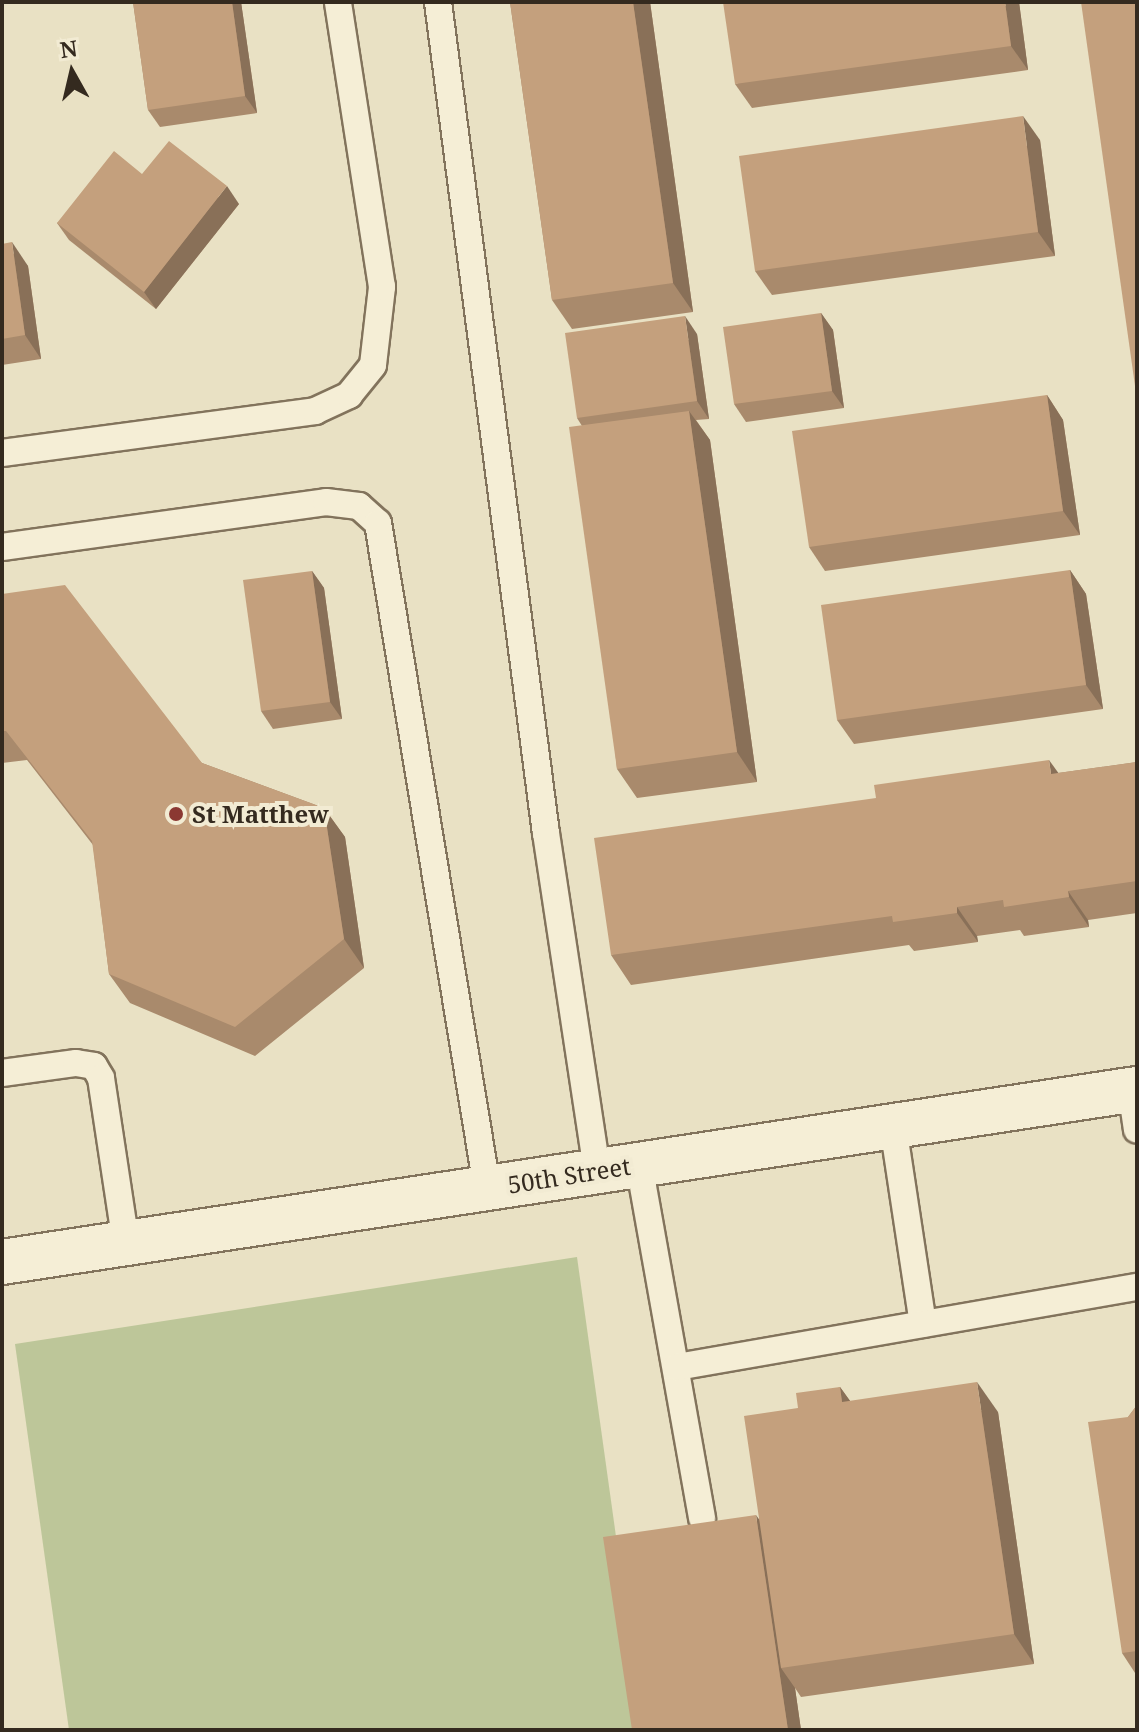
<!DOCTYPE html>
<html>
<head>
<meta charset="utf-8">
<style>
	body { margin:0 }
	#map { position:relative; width:1139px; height:1732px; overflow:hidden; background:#e9e1c4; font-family:"Noto Serif",serif }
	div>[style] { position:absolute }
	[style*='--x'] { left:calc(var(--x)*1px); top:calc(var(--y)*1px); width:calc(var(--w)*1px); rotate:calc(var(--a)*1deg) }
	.green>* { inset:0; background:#bdc699 }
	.roads { filter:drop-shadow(2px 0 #82735c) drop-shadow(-2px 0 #82735c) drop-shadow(0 2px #82735c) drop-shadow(0 -2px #82735c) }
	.service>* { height:26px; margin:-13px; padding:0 13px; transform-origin:13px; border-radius:13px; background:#f5eed6 }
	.secondary>* { height:44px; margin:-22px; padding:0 22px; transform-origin:22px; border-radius:22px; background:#f5eed6 }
	.wall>* { inset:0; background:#a98a6c }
	.shaded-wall>* { inset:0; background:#897058 }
	.building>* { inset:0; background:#c4a07d }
	.dots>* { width:22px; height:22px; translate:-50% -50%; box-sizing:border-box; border:4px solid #f2ebd3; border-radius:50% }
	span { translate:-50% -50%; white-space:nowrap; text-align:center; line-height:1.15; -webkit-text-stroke:8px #f2ebd3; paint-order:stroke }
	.poi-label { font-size:24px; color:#342a1f; font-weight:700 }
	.left { translate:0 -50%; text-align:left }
	.street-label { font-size:24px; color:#342a1f }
	.frame { position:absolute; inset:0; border:4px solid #342a1f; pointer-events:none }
	.north { position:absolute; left:32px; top:32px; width:80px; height:80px; -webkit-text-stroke:6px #f2ebd3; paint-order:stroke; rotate:352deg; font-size:22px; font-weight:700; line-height:32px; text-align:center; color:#342a1f }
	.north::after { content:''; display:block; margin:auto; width:28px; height:36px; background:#342a1f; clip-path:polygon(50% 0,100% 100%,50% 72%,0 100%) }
</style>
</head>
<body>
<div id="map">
	<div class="green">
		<i style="clip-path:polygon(577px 1257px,643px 1730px,69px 1730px,15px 1344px)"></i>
	</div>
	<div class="roads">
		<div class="service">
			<i style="--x:438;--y:2;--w:838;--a:82.6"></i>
			<i style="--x:546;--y:833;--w:342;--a:81.4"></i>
			<i style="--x:2;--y:453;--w:316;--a:-7.6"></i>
			<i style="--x:315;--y:411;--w:38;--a:-25"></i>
			<i style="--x:349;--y:395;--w:38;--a:-51"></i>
			<i style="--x:373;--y:365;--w:79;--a:-83.4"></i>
			<i style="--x:382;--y:287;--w:288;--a:-98.8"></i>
			<i style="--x:2;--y:547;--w:327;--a:-7.9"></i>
			<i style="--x:326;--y:502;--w:33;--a:7"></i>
			<i style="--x:359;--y:506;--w:25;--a:42"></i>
			<i style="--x:378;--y:523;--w:673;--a:80.68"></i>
			<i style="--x:2;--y:1073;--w:75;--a:-7.7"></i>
			<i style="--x:76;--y:1063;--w:18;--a:9"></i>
			<i style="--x:94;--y:1066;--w:14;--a:60"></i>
			<i style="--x:101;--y:1078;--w:168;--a:81.4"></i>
			<i style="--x:1131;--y:1089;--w:41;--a:81.7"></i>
			<i style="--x:893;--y:1126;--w:200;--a:81.4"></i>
			<i style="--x:639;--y:1164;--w:360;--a:79.9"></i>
			<i style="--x:677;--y:1367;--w:467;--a:-9.9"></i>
		</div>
		<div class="secondary">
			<i style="--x:2;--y:1262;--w:1148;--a:-8.67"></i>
		</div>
	</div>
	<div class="wall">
		<i style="clip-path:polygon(133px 2px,241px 2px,257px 113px,160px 127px,148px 110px)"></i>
		<i style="clip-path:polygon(510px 2px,650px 2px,693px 312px,572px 329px,552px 300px)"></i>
		<i style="clip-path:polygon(1019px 2px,1028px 70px,752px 108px,735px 84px)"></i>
		<i style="clip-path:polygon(1040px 140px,1055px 256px,772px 295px,755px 271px)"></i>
		<i style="clip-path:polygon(142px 174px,239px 204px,156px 309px,69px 240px,57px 223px)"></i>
		<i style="clip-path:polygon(2px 244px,28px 266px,41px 359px,2px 365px)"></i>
		<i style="clip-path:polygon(821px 313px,833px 330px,844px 408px,746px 422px,734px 404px)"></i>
		<i style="clip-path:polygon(697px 334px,709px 419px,696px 420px,710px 440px,757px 782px,637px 798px,617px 769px,582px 426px,577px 418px)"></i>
		<i style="clip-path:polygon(1047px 395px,1063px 420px,1080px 535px,825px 571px,809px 547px)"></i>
		<i style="clip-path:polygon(1070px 570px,1086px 594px,1103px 709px,854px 744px,837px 720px)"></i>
		<i style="clip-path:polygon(312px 571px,324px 588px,342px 719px,273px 729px,261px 711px)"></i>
		<i style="clip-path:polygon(2px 594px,202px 763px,324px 808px,345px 837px,364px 968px,255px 1056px,130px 1003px,109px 974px,93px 845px,27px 760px,2px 763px)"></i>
		<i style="clip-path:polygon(1137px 762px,1137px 913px,1088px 920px,1089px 927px,1024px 936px,1020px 930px,977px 936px,978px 942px,914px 951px,909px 945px,631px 985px,611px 955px,1058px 773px)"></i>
		<i style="clip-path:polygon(840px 1387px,850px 1401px,998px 1412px,1034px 1664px,801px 1697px,795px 1688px,801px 1730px,632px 1730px,759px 1519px,798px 1408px)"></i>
		<i style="clip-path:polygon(1137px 1405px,1137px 1676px,1122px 1653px,1128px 1417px)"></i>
	</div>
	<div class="shaded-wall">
		<i style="clip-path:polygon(232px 2px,241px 2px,257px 113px,245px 96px)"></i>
		<i style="clip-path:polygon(633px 2px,650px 2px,693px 312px,673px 283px)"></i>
		<i style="clip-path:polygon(1005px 2px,1019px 2px,1028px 70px,1011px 46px)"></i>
		<i style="clip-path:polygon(1023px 116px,1040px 140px,1055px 256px,1038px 232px)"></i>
		<i style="clip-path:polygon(227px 186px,239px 204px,156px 309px,144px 292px)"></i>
		<i style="clip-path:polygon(12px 242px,28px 266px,41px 359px,25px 335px)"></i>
		<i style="clip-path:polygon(821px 313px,833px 330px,844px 408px,832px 391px)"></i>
		<i style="clip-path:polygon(685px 316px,697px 334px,709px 419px,697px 401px)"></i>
		<i style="clip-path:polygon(1047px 395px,1063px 420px,1080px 535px,1063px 511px)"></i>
		<i style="clip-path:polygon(689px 411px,710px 440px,757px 782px,737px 752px)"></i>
		<i style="clip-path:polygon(1070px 570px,1086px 594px,1103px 709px,1086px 685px)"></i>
		<i style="clip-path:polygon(312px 571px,324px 588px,342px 719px,330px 702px)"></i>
		<i style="clip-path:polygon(1049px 760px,1070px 789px,1051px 774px)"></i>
		<i style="clip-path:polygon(324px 808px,345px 837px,364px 968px,344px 939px)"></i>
		<i style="clip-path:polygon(1068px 891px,1088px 920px,1089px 927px,1069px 897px)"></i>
		<i style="clip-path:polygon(957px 907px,977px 936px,978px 942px,957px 913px)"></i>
		<i style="clip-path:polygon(977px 1382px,998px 1412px,1034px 1664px,1014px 1634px)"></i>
		<i style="clip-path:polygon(840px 1387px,861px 1416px,842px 1402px)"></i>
		<i style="clip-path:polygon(756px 1515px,773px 1539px,781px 1668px,795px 1688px,801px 1730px,788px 1730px)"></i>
	</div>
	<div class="building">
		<i style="clip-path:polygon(133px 2px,232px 2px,245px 96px,148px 110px)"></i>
		<i style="clip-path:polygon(510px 2px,633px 2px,673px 283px,552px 300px)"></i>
		<i style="clip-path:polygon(723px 2px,1005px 2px,1011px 46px,735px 84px)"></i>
		<i style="clip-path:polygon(1081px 2px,1137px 2px,1137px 400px)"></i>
		<i style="clip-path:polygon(1023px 116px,1038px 232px,755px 271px,739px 156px)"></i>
		<i style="clip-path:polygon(169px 141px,227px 186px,144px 292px,57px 223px,114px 151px,142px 174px)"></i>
		<i style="clip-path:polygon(12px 242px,25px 335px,2px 339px,2px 244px)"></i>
		<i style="clip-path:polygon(821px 313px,832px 391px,734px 404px,723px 327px)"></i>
		<i style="clip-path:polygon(685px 316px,697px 401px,577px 418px,565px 333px)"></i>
		<i style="clip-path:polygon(1047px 395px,1063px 511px,809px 547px,792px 431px)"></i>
		<i style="clip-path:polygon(689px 411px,737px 752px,617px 769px,569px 427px)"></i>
		<i style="clip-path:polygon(1070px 570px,1086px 685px,837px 720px,821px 605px)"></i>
		<i style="clip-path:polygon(312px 571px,330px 702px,261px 711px,243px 580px)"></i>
		<i style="clip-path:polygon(65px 585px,202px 763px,324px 808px,344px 939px,235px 1027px,109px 974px,92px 841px,6px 731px,2px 731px,2px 594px)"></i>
		<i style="clip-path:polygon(1049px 760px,1051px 774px,1137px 762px,1137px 881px,1068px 891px,1069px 897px,1004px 907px,1003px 900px,957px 907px,957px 913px,893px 922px,892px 916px,611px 955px,594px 838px,876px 798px,874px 785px)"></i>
		<i style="clip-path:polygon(977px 1382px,1014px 1634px,781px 1668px,744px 1416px,798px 1408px,796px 1393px,840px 1387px,842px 1402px)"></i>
		<i style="clip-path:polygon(1137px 1405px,1137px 1651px,1122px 1653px,1088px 1422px,1128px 1417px)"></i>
		<i style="clip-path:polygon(756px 1515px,788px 1730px,632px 1730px,603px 1537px)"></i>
	</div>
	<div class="dots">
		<i style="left:176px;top:814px;background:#8b3832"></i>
	</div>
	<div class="poi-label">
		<span class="left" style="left:192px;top:814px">St Matthew</span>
	</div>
	<div class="street-label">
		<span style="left:569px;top:1175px;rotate:-9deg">50th Street</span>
	</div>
	<div class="frame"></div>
	<div class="north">N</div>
</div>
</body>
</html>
